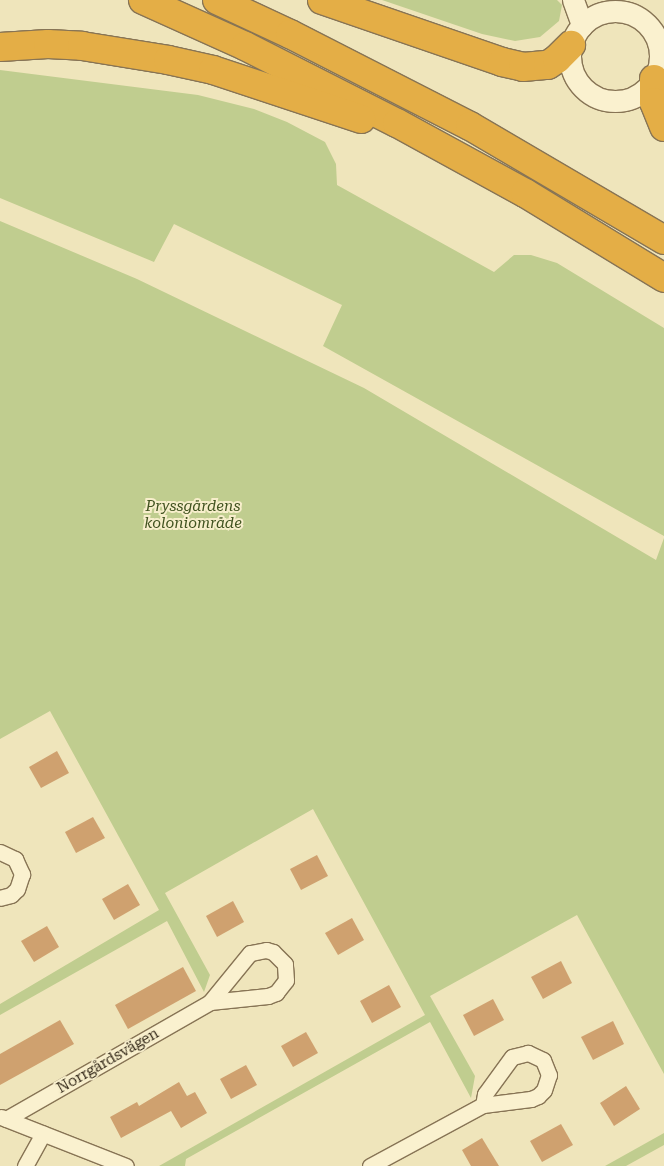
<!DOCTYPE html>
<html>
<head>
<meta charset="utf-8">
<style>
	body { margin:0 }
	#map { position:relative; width:664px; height:1166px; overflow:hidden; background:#efe5bb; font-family:"Roboto Serif",serif }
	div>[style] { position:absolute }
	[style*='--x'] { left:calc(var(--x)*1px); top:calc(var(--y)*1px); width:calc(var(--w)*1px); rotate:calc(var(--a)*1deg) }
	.green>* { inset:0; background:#c0cd8f }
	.building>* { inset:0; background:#cfa16f }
	.roads { filter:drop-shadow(1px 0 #877455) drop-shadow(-1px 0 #877455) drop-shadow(0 1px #877455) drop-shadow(0 -1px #877455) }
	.street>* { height:15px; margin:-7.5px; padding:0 7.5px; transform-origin:7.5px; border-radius:7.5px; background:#faf1cf }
	.secondary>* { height:21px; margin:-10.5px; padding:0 10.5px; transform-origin:10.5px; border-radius:10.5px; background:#faf1cf }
	.secondary>.ring { margin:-10.5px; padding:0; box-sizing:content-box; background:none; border:21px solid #faf1cf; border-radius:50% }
	.highway>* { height:28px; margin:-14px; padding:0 14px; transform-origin:14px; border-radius:14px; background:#e4ae46 }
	span { translate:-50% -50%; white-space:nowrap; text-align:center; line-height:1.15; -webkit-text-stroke:4px #f7eecb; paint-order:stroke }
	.park-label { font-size:15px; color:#415320; font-style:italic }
	.street-label { font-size:15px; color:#352a1a }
</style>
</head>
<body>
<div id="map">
	<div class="green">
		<i style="clip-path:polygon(382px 0,557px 0,562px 5px,559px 21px,540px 37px,515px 41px,482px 34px)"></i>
		<i style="clip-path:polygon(0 70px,198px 95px,254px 109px,287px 122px,325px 142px,336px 164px,337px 185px,494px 272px,514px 255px,531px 255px,557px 263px,664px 328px,664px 536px,323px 346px,342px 305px,174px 224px,154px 262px,0 198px)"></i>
		<i style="clip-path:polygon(0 221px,137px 279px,364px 388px,656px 560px,664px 538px,664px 1074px,577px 915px,430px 996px,475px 1076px,471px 1098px,430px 1022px,186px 1159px,185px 1166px,159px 1166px,425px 1015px,313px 809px,165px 893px,210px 975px,204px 992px,167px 921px,0 1015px,0 1004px,159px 910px,50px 711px,0 739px)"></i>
		<i style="clip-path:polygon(664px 1133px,664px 1145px,626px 1166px,605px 1166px)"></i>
	</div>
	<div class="building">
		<i style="clip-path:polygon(57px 751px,69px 773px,41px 788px,29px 767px)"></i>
		<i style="clip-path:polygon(93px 817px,105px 838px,76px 853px,65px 832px)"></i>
		<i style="clip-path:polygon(317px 855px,328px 876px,301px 890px,290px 869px)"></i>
		<i style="clip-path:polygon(128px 884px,140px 905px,114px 920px,102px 899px)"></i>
		<i style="clip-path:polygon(233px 901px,244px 922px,217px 937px,206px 916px)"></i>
		<i style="clip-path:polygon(352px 918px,364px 940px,338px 955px,325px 933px)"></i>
		<i style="clip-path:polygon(47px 926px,59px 947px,34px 962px,21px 941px)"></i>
		<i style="clip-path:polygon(561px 961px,572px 983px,543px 999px,531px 977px)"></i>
		<i style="clip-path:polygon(183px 967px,196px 991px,128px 1029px,115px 1005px)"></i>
		<i style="clip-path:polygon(389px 985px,401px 1007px,372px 1023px,360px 1001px)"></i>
		<i style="clip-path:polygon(493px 999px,504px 1020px,474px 1036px,463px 1015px)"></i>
		<i style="clip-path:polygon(60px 1020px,74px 1044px,0 1085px,0 1054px)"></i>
		<i style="clip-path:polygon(613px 1021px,624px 1044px,593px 1060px,581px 1037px)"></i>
		<i style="clip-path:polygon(306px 1032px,318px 1053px,293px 1067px,281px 1046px)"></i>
		<i style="clip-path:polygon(246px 1065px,257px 1085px,231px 1099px,220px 1079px)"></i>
		<i style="clip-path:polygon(179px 1082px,187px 1096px,195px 1092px,207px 1113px,181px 1128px,171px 1111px,121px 1138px,110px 1117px,137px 1102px,139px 1106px)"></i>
		<i style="clip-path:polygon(626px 1086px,640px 1109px,614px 1126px,600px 1103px)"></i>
		<i style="clip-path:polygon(561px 1124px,573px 1145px,542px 1162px,530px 1141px)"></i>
		<i style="clip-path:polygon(482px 1138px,499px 1166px,471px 1166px,462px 1150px)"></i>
	</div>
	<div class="roads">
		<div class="street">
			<i style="--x:0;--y:852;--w:17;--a:25"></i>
			<i style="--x:15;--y:859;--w:17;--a:65"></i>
			<i style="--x:22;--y:874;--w:16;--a:108"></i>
			<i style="--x:17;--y:889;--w:8;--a:135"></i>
			<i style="--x:11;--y:895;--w:11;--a:165"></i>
			<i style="--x:1;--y:1117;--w:134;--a:21.4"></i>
			<i style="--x:6;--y:1119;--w:235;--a:-29.8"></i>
			<i style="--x:210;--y:1002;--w:58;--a:-5.9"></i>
			<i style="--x:268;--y:996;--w:9;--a:-21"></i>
			<i style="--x:276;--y:993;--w:16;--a:-52"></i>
			<i style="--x:286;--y:980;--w:16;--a:-94"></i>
			<i style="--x:285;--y:964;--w:17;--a:-135"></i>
			<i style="--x:273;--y:952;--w:7;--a:-164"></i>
			<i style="--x:266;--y:950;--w:16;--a:169"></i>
			<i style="--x:250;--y:953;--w:63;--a:129.2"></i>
			<i style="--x:25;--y:1166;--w:37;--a:-61"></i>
			<i style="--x:370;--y:1166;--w:128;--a:-28.4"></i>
			<i style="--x:483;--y:1105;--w:48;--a:-7.1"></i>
			<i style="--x:531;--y:1099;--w:8;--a:-23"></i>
			<i style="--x:538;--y:1096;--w:8;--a:-45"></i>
			<i style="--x:544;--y:1090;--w:16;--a:-72"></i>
			<i style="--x:549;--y:1075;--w:16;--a:-112"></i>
			<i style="--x:543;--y:1060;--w:17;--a:-155"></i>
			<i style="--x:528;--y:1053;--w:16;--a:166"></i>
			<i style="--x:512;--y:1057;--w:46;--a:126.1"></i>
			<i style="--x:485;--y:1094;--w:11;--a:100"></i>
		</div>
		<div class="secondary">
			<i style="--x:573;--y:0;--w:27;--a:70"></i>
			<i class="ring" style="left:570px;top:11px;width:69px;height:69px"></i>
		</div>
		<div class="highway">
			<i style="--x:143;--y:0;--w:112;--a:24.3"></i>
			<i style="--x:245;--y:46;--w:170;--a:26.9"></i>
			<i style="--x:397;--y:123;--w:146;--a:28.7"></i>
			<i style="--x:525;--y:193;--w:163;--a:31.4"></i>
			<i style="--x:217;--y:0;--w:81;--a:25"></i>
			<i style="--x:290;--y:34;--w:202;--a:27.1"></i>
			<i style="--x:470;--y:126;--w:225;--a:30.4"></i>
			<i style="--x:322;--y:0;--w:190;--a:19"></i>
			<i style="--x:502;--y:62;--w:22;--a:13"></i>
			<i style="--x:523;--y:67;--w:25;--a:-5"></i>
			<i style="--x:548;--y:65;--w:11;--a:-34"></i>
			<i style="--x:557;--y:59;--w:20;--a:-45"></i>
			<i style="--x:0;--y:47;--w:48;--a:-3.6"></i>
			<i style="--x:48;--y:44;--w:34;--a:3"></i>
			<i style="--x:82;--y:46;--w:87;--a:9.2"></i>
			<i style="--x:168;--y:60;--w:46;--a:12.5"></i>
			<i style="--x:213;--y:70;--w:156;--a:18.3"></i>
			<i style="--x:654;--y:79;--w:23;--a:90"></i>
			<i style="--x:654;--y:102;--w:27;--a:68"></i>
		</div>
	</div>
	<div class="park-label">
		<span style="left:193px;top:515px">Pryssgårdens<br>koloniområde</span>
	</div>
	<div class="street-label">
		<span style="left:108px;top:1061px;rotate:-30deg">Norrgårdsvägen</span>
	</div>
</div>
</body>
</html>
